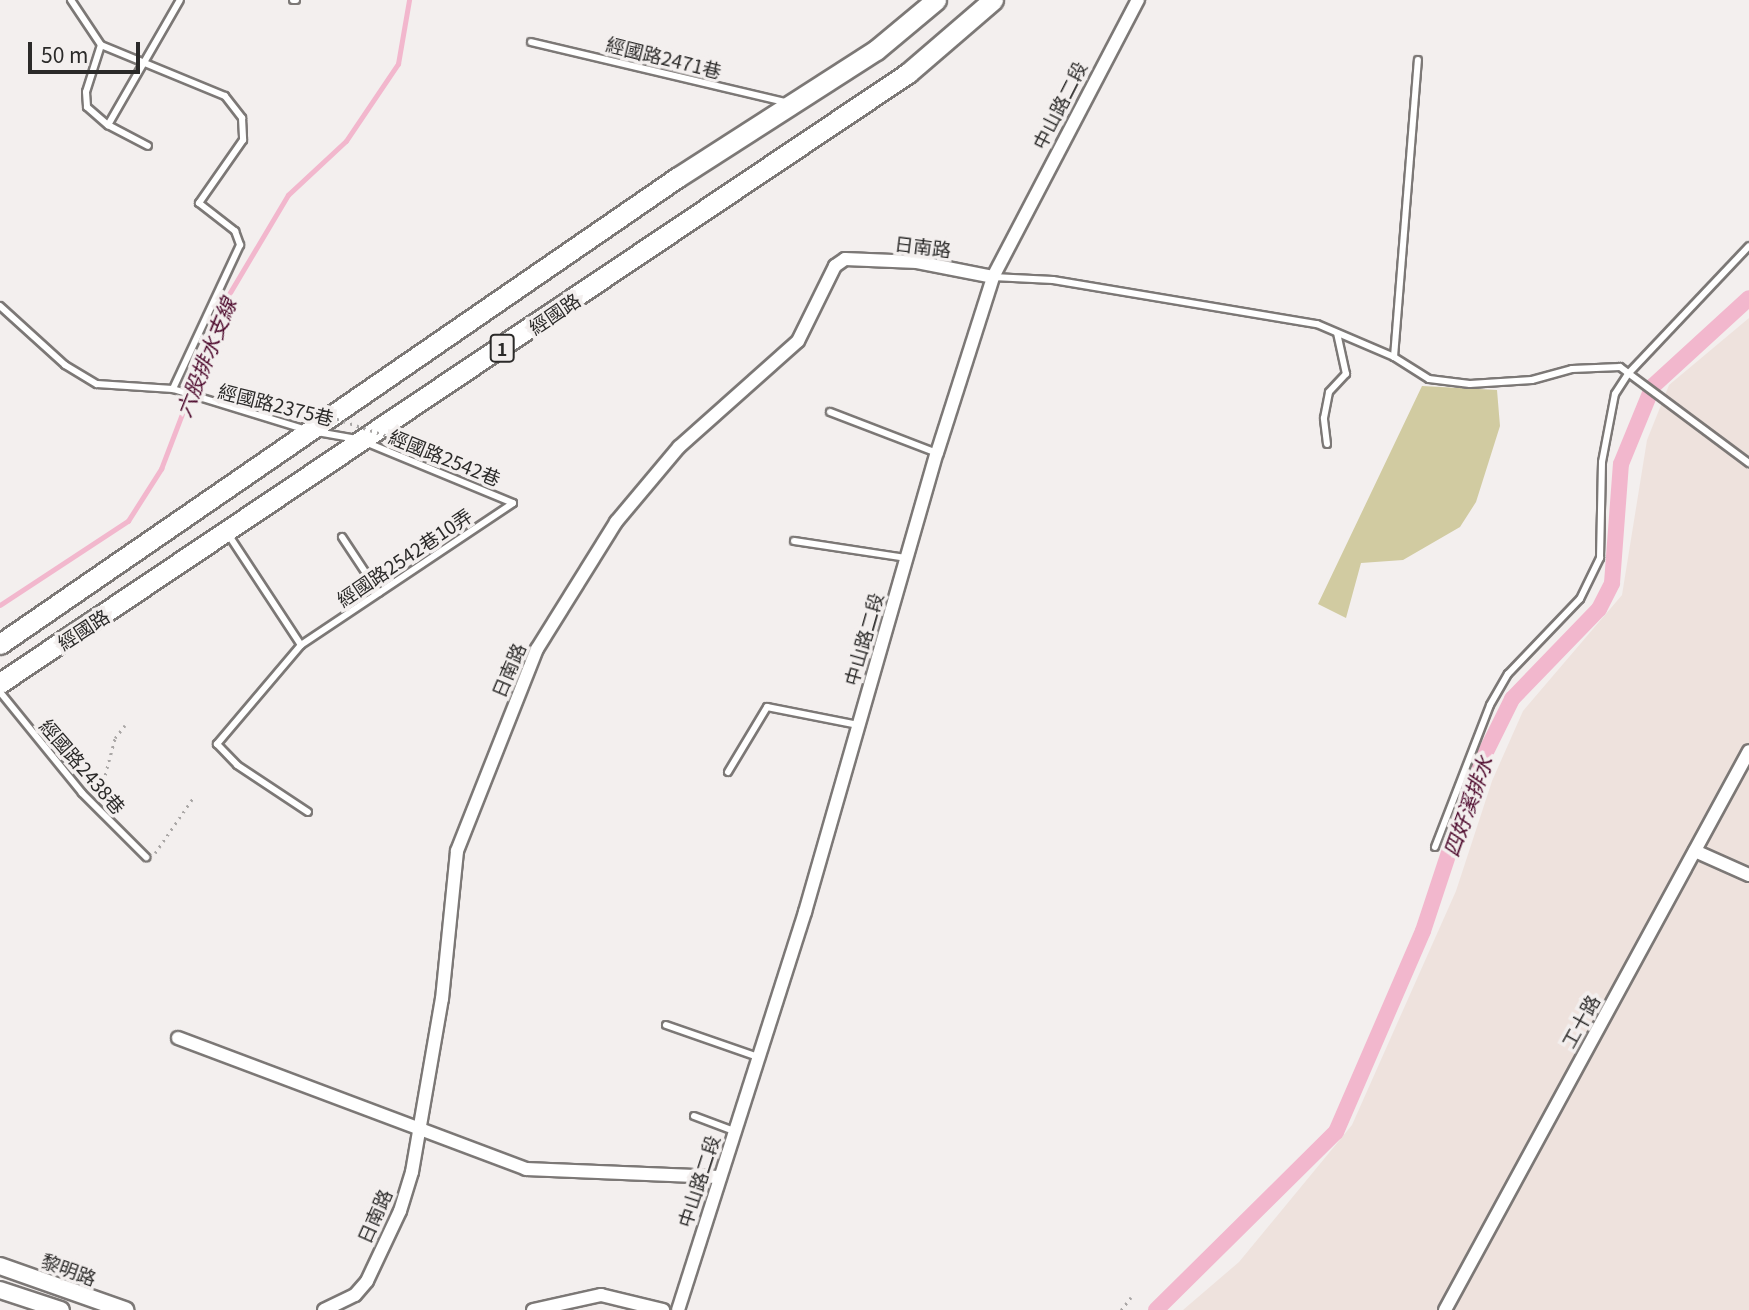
<!DOCTYPE html>
<html>
<head>
<meta charset="utf-8">
<style>
	body { margin:0 }
	#map { position:relative; width:1749px; height:1310px; overflow:hidden; background:#f3efee; font-family:Georgia,"Noto Sans TC",serif }
	div>[style] { position:absolute }
	[style*='--x'] { left:calc(var(--x)*1px); top:calc(var(--y)*1px); width:calc(var(--w)*1px); rotate:calc(var(--a)*1deg) }
	.built>* { inset:0; background:#eee2dd }
	.green>* { inset:0; background:#d1cba1 }
	.stream>* { height:4.5px; margin:-2.25px; padding:0 2.25px; transform-origin:2.25px; border-radius:2.25px; background:#f2b7cd }
	.canal>* { height:16px; margin:-8px; padding:0 8px; transform-origin:8px; border-radius:8px; background:#f2b7cd }
	.path>* { height:2.5px; margin-top:-1.25px; transform-origin:0; background:repeating-linear-gradient(90deg,#aaa7a6 0 2px,transparent 0 7px) }
	.roads { filter:drop-shadow(2px 0 #7c7876) drop-shadow(-2px 0 #7c7876) drop-shadow(0 2px #7c7876) drop-shadow(0 -2px #7c7876) }
	.service>* { height:6px; margin:-3px; padding:0 3px; transform-origin:3px; border-radius:3px; background:#fff }
	.minor>* { height:12px; margin:-6px; padding:0 6px; transform-origin:6px; border-radius:6px; background:#fff }
	.tertiary>* { height:16px; margin:-8px; padding:0 8px; transform-origin:8px; border-radius:8px; background:#fff }
	.primary>* { height:19px; margin:-9.5px; padding:0 9.5px; transform-origin:9.5px; border-radius:9.5px; background:#fff }
	.path-bridge>* { height:2.5px; margin-top:-1.25px; transform-origin:0; background:repeating-linear-gradient(90deg,#aaa7a6 0 2px,transparent 0 7px) }
	span { translate:-50% -50%; white-space:nowrap; text-align:center; line-height:1.15; -webkit-text-stroke:7px #f3efee; paint-order:stroke }
	.shield-label span { padding:2px 5px; background:#f3efee; border:2px solid; border-radius:5px; -webkit-text-stroke-width:0 }
	.shield-label { font-size:18px; color:#2b2a29; font-weight:700 }
	.street-label { font-size:19px; color:#2b2a29 }
	.water-label { font-size:21px; color:#4d092c; font-style:italic }
	.scale { position:absolute; left:28px; top:42px; width:112px; height:32px; box-sizing:border-box; border:4px solid #2b2a29; border-top:0; padding-left:9px; font-size:21px; line-height:24px; white-space:nowrap; color:#2b2a29; -webkit-text-stroke:5px #f3efee; paint-order:stroke }
</style>
</head>
<body>
<div id="map">
	<div class="built">
		<i style="clip-path:polygon(1749px 318px,1749px 1310px,1183px 1310px,1239px 1262px,1352px 1125px,1456px 891px,1492px 781px,1523px 711px,1622px 595px,1647px 440px,1669px 385px)"></i>
	</div>
	<div class="green">
		<i style="clip-path:polygon(1422px 386px,1497px 390px,1500px 426px,1476px 502px,1460px 527px,1403px 560px,1361px 563px,1346px 618px,1318px 604px)"></i>
	</div>
	<div class="stream">
		<i style="--x:0;--y:605;--w:153;--a:-33.3"></i>
		<i style="--x:128;--y:521;--w:62;--a:-57.6"></i>
		<i style="--x:161;--y:469;--w:180;--a:-69.1"></i>
		<i style="--x:225;--y:301;--w:123;--a:-59.3"></i>
		<i style="--x:288;--y:195;--w:79;--a:-43"></i>
		<i style="--x:346;--y:141;--w:93;--a:-56"></i>
		<i style="--x:398;--y:64;--w:65;--a:-80.2"></i>
	</div>
	<div class="canal">
		<i style="--x:1156;--y:1310;--w:253;--a:-44.7"></i>
		<i style="--x:1336;--y:1132;--w:219;--a:-66.6"></i>
		<i style="--x:1423;--y:931;--w:165;--a:-71.7"></i>
		<i style="--x:1475;--y:774;--w:84;--a:-63.7"></i>
		<i style="--x:1512;--y:699;--w:125;--a:-46"></i>
		<i style="--x:1599;--y:609;--w:29;--a:-63"></i>
		<i style="--x:1612;--y:583;--w:119;--a:-85.7"></i>
		<i style="--x:1621;--y:464;--w:84;--a:-67.7"></i>
		<i style="--x:1653;--y:386;--w:130;--a:-42.5"></i>
	</div>
	<div class="path">
		<i style="--x:284;--y:401;--w:18;--a:-161"></i>
		<i style="--x:267;--y:395;--w:8;--a:113"></i>
		<i style="--x:264;--y:402;--w:25;--a:23"></i>
		<i style="--x:405;--y:442;--w:30;--a:21"></i>
		<i style="--x:433;--y:453;--w:4;--a:117"></i>
		<i style="--x:90;--y:787;--w:19;--a:-39"></i>
		<i style="--x:105;--y:775;--w:38;--a:-75"></i>
		<i style="--x:115;--y:738;--w:16;--a:-52"></i>
		<i style="--x:155;--y:853;--w:67;--a:-55.4"></i>
		<i style="--x:1121;--y:1310;--w:16;--a:-52"></i>
	</div>
	<div class="roads">
		<div class="service">
			<i style="--x:71;--y:0;--w:54;--a:56.3"></i>
			<i style="--x:101;--y:45;--w:134;--a:22.4"></i>
			<i style="--x:225;--y:96;--w:28;--a:52"></i>
			<i style="--x:242;--y:118;--w:22;--a:87"></i>
			<i style="--x:243;--y:140;--w:77;--a:124.9"></i>
			<i style="--x:199;--y:203;--w:46;--a:37.9"></i>
			<i style="--x:235;--y:231;--w:15;--a:70"></i>
			<i style="--x:240;--y:245;--w:159;--a:115"></i>
			<i style="--x:293;--y:0;--w:3;--a:0"></i>
			<i style="--x:531;--y:42;--w:260;--a:13.3"></i>
			<i style="--x:101;--y:45;--w:49;--a:107.7"></i>
			<i style="--x:86;--y:92;--w:15;--a:86"></i>
			<i style="--x:87;--y:107;--w:28;--a:41"></i>
			<i style="--x:108;--y:125;--w:45;--a:27.7"></i>
			<i style="--x:108;--y:125;--w:144;--a:-60.1"></i>
			<i style="--x:993;--y:277;--w:60;--a:2.9"></i>
			<i style="--x:1053;--y:280;--w:268;--a:9.5"></i>
			<i style="--x:1317;--y:324;--w:84;--a:23.2"></i>
			<i style="--x:1394;--y:357;--w:41;--a:32.2"></i>
			<i style="--x:1429;--y:379;--w:41;--a:7"></i>
			<i style="--x:1470;--y:384;--w:62;--a:-3.7"></i>
			<i style="--x:1532;--y:380;--w:41;--a:-15.4"></i>
			<i style="--x:1572;--y:369;--w:48;--a:-2.4"></i>
			<i style="--x:1620;--y:367;--w:161;--a:36.7"></i>
			<i style="--x:0;--y:306;--w:88;--a:42.2"></i>
			<i style="--x:65;--y:365;--w:37;--a:31"></i>
			<i style="--x:97;--y:384;--w:76;--a:3.8"></i>
			<i style="--x:173;--y:389;--w:136;--a:17.1"></i>
			<i style="--x:1394;--y:357;--w:298;--a:-85.4"></i>
			<i style="--x:830;--y:412;--w:115;--a:21"></i>
			<i style="--x:317;--y:432;--w:39;--a:10"></i>
			<i style="--x:1327;--y:444;--w:26;--a:-97"></i>
			<i style="--x:1324;--y:418;--w:26;--a:-79"></i>
			<i style="--x:1329;--y:392;--w:25;--a:-47"></i>
			<i style="--x:1346;--y:374;--w:42;--a:-102.4"></i>
			<i style="--x:228;--y:534;--w:133;--a:56.7"></i>
			<i style="--x:301;--y:645;--w:255;--a:-33.8"></i>
			<i style="--x:513;--y:503;--w:160;--a:-157.6"></i>
			<i style="--x:342;--y:537;--w:67;--a:56.5"></i>
			<i style="--x:794;--y:541;--w:113;--a:8.6"></i>
			<i style="--x:301;--y:645;--w:130;--a:130.3"></i>
			<i style="--x:217;--y:744;--w:29;--a:46"></i>
			<i style="--x:237;--y:765;--w:85;--a:33.5"></i>
			<i style="--x:0;--y:692;--w:130;--a:50.9"></i>
			<i style="--x:82;--y:793;--w:91;--a:45"></i>
			<i style="--x:728;--y:772;--w:76;--a:-59"></i>
			<i style="--x:767;--y:707;--w:93;--a:11.2"></i>
			<i style="--x:1435;--y:847;--w:152;--a:-68.8"></i>
			<i style="--x:1490;--y:705;--w:36;--a:-60"></i>
			<i style="--x:1508;--y:674;--w:104;--a:-46.2"></i>
			<i style="--x:1580;--y:599;--w:46;--a:-64"></i>
			<i style="--x:1600;--y:558;--w:96;--a:-88.8"></i>
			<i style="--x:1602;--y:462;--w:69;--a:-79.2"></i>
			<i style="--x:1615;--y:394;--w:24;--a:-57"></i>
			<i style="--x:1628;--y:374;--w:176;--a:-46.6"></i>
			<i style="--x:666;--y:1025;--w:97;--a:19.2"></i>
			<i style="--x:694;--y:1116;--w:43;--a:20.6"></i>
		</div>
		<div class="minor">
			<i style="--x:1695;--y:851;--w:59;--a:24"></i>
			<i style="--x:178;--y:1038;--w:372;--a:20.6"></i>
			<i style="--x:526;--y:1169;--w:193;--a:2.4"></i>
			<i style="--x:324;--y:1310;--w:34;--a:-26"></i>
			<i style="--x:355;--y:1295;--w:18;--a:-49"></i>
			<i style="--x:367;--y:1281;--w:77;--a:-64.8"></i>
			<i style="--x:400;--y:1211;--w:41;--a:-72.9"></i>
			<i style="--x:412;--y:1172;--w:176;--a:-80.2"></i>
			<i style="--x:442;--y:999;--w:149;--a:-84.2"></i>
			<i style="--x:457;--y:851;--w:217;--a:-68.4"></i>
			<i style="--x:537;--y:649;--w:150;--a:-58.1"></i>
			<i style="--x:616;--y:522;--w:98;--a:-50"></i>
			<i style="--x:679;--y:447;--w:159;--a:-41.7"></i>
			<i style="--x:798;--y:341;--w:84;--a:-63.7"></i>
			<i style="--x:835;--y:266;--w:12;--a:-35"></i>
			<i style="--x:845;--y:259;--w:72;--a:2.4"></i>
			<i style="--x:917;--y:262;--w:77;--a:11.2"></i>
			<i style="--x:533;--y:1310;--w:70;--a:-12.4"></i>
			<i style="--x:601;--y:1295;--w:64;--a:13.6"></i>
			<i style="--x:678;--y:1310;--w:418;--a:-72.3"></i>
			<i style="--x:805;--y:912;--w:478;--a:-74"></i>
			<i style="--x:937;--y:453;--w:185;--a:-72.3"></i>
			<i style="--x:993;--y:277;--w:313;--a:-62.4"></i>
			<i style="--x:1445;--y:1310;--w:636;--a:-61.46"></i>
		</div>
		<div class="tertiary">
			<i style="--x:0;--y:1266;--w:133;--a:19.4"></i>
			<i style="--x:0;--y:1290;--w:64;--a:18.2"></i>
		</div>
		<div class="primary">
			<i style="--x:0;--y:644;--w:823;--a:-34.56"></i>
			<i style="--x:678;--y:177;--w:235;--a:-32.7"></i>
			<i style="--x:876;--y:50;--w:78;--a:-39.8"></i>
			<i style="--x:0;--y:683;--w:1094;--a:-33.89"></i>
			<i style="--x:908;--y:73;--w:112;--a:-40.7"></i>
		</div>
	</div>
	<div class="path-bridge">
		<i style="--x:284;--y:401;--w:128;--a:18.7"></i>
	</div>
	<div class="shield-label">
		<span style="left:502px;top:348px">1</span>
	</div>
	<div class="street-label">
		<span style="left:664px;top:57px;rotate:14deg">經國路2471巷</span>
		<span style="left:1059px;top:105px;rotate:-63deg">中山路二段</span>
		<span style="left:923px;top:246px;rotate:7deg">日南路</span>
		<span style="left:554px;top:313px;rotate:-34deg">經國路</span>
		<span style="left:276px;top:404px;rotate:14deg">經國路2375巷</span>
		<span style="left:445px;top:457px;rotate:22deg">經國路2542巷</span>
		<span style="left:404px;top:557px;rotate:-34deg">經國路2542巷10弄</span>
		<span style="left:83px;top:629px;rotate:-33deg">經國路</span>
		<span style="left:863px;top:639px;rotate:-74deg">中山路二段</span>
		<span style="left:508px;top:670px;rotate:-67deg">日南路</span>
		<span style="left:83px;top:766px;rotate:49deg">經國路2438巷</span>
		<span style="left:1580px;top:1021px;rotate:-61deg">工十路</span>
		<span style="left:698px;top:1181px;rotate:-72deg">中山路二段</span>
		<span style="left:374px;top:1216px;rotate:-66deg">日南路</span>
		<span style="left:69px;top:1269px;rotate:20deg">黎明路</span>
	</div>
	<div class="water-label">
		<span style="left:205px;top:357px;rotate:-68deg">六股排水支線</span>
		<span style="left:1467px;top:806px;rotate:-70deg">四好溪排水</span>
	</div>
	<div class="scale">50 m</div>
</div>
</body>
</html>
